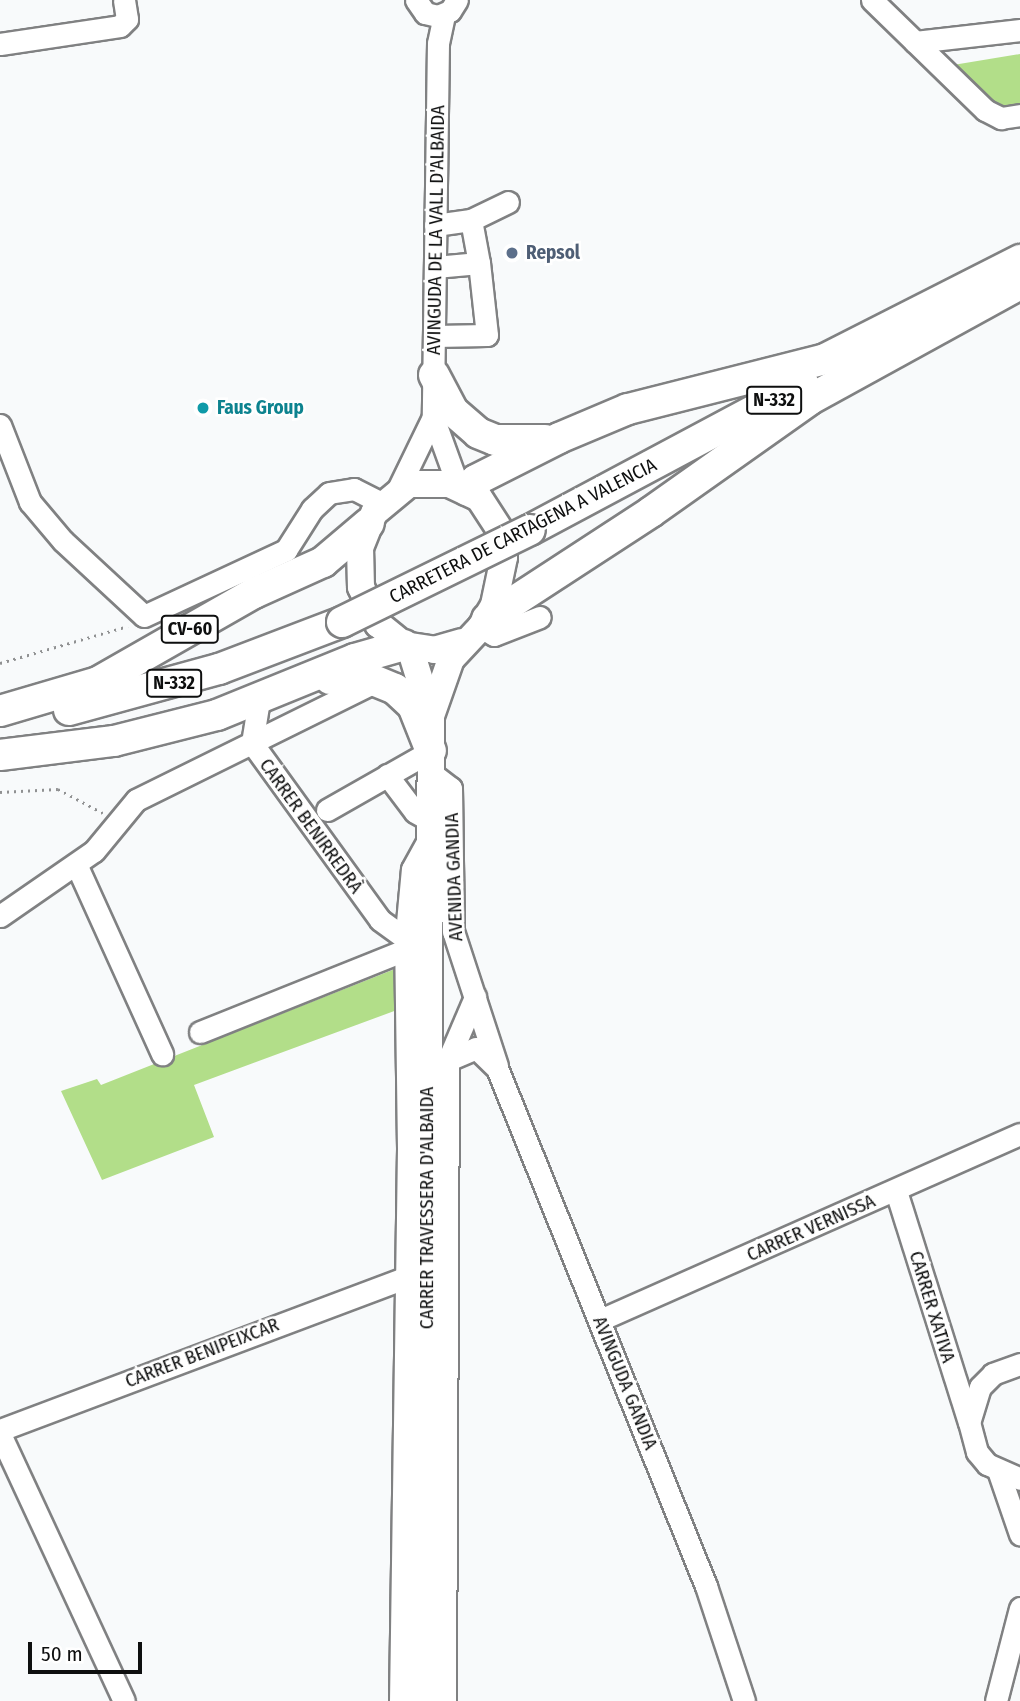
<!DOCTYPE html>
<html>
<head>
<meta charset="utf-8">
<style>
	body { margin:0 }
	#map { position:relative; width:1020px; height:1701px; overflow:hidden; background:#f8fafb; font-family:"Fira Sans Condensed",sans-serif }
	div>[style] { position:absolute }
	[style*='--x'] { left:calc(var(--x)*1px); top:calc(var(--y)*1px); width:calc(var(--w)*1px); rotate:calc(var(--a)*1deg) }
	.green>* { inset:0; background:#b2de89 }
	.path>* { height:2.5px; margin-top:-1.25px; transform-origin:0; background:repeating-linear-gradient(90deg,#909192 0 2px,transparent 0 7px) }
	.roads { filter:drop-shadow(2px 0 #808182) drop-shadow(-2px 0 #808182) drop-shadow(0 2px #808182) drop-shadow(0 -2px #808182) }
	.minor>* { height:21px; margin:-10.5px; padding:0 10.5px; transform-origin:10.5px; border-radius:10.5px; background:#fff }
	.major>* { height:26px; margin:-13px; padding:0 13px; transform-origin:13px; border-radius:13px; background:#fff }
	.highway>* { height:30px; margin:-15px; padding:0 15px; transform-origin:15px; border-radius:15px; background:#fff }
	.bridges { filter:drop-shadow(2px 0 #808182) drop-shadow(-2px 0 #808182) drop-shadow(0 2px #808182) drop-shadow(0 -2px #808182) }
	.highway-bridge>* { height:30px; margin:-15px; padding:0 15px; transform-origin:15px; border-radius:15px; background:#fff }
	.dots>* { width:19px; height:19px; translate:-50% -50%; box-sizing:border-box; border:4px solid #fff; border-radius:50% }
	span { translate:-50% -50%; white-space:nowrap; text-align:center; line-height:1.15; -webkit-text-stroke:5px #fff; paint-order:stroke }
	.shield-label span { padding:2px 5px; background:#fff; border:2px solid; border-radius:5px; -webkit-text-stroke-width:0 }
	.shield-label { font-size:18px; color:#0e0f0f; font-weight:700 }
	.street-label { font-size:19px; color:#0e0f0f }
	.service-label { font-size:19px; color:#4e5e75; font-weight:700 }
	.left { translate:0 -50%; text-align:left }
	.culture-label { font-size:19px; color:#0d838f; font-weight:700 }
	.scale { position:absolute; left:28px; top:1642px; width:114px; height:32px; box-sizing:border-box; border:4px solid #0e0f0f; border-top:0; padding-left:9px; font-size:21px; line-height:24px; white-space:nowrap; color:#0e0f0f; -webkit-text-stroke:5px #fff; paint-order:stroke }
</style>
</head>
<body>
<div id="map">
	<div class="green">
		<i style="clip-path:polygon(1020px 54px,1020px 106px,1008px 109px,990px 105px,947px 66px)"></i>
		<i style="clip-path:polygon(395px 969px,397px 1010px,194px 1085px,214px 1137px,102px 1180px,61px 1091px,97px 1079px,101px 1085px)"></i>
	</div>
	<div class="path">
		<i style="--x:0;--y:663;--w:133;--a:-16.1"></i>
		<i style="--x:0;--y:792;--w:58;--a:-3"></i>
		<i style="--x:58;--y:789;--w:51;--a:28.1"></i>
	</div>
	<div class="roads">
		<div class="minor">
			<i style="--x:416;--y:0;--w:16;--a:55"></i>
			<i style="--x:425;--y:13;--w:13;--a:13"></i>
			<i style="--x:438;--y:16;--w:13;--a:-23"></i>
			<i style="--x:450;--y:11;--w:13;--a:-58"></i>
			<i style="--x:872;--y:0;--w:158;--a:44.2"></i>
			<i style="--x:985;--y:110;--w:18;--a:27"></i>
			<i style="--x:1001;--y:118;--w:19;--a:-9"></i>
			<i style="--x:444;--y:15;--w:29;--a:102"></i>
			<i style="--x:438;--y:43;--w:374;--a:90.8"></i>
			<i style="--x:433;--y:417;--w:73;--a:70.1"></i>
			<i style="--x:915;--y:42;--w:106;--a:-6.5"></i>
			<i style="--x:0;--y:44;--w:121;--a:-8.5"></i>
			<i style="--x:120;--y:26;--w:10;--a:-45"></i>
			<i style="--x:127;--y:19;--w:19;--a:-99"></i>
			<i style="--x:471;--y:220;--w:44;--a:79.5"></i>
			<i style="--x:435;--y:225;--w:36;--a:-8"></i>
			<i style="--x:471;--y:220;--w:41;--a:-25.9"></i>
			<i style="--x:435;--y:336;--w:52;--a:-1.1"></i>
			<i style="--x:487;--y:335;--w:72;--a:-96.3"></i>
			<i style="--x:479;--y:263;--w:44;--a:174.8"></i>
			<i style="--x:0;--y:425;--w:83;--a:68.7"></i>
			<i style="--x:30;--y:502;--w:51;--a:49.8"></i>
			<i style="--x:63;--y:541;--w:110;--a:42.8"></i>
			<i style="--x:144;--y:616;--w:157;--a:-24.9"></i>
			<i style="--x:286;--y:550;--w:49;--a:-57.6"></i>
			<i style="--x:312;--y:509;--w:23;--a:-43"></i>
			<i style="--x:329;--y:493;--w:25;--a:-9"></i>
			<i style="--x:354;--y:489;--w:30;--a:27"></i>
			<i style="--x:398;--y:489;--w:80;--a:-64.1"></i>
			<i style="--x:481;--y:627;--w:15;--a:32"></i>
			<i style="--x:494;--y:635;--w:49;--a:-21.4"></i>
			<i style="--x:252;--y:743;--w:218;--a:54.1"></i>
			<i style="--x:380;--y:920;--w:32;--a:36"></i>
			<i style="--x:252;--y:743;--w:44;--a:-80.8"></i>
			<i style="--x:431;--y:773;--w:25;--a:37"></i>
			<i style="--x:451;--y:788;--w:143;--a:89.2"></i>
			<i style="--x:453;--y:931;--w:142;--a:71.9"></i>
			<i style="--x:387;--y:775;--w:46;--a:52.9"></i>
			<i style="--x:415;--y:812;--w:18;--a:29"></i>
			<i style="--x:327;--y:810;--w:120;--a:-29.6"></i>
			<i style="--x:76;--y:864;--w:209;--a:65.6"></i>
			<i style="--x:0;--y:916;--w:114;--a:-34.7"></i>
			<i style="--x:94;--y:851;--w:66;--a:-50.5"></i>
			<i style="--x:136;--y:800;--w:262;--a:-26.3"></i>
			<i style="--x:200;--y:1032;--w:221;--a:-21.8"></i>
			<i style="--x:448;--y:1060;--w:30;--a:-23"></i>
			<i style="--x:476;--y:1048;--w:29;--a:44"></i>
			<i style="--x:497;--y:1068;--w:559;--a:68.03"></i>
			<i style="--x:706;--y:1586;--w:121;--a:71.7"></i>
			<i style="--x:896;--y:1191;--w:242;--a:72.5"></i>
			<i style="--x:600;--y:1320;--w:459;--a:-23.9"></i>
			<i style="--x:1020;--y:1364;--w:29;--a:160"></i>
			<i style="--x:993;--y:1374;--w:18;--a:135"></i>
			<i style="--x:980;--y:1387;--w:37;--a:107"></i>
			<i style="--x:969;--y:1422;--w:31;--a:75"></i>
			<i style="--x:977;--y:1452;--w:16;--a:50"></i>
			<i style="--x:987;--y:1464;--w:36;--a:24"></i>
			<i style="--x:0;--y:1430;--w:432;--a:-20.6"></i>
			<i style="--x:0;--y:1434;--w:294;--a:65.1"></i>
			<i style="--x:999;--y:1473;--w:65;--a:71"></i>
			<i style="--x:400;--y:1701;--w:553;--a:-89.17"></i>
			<i style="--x:408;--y:1148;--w:204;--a:-90.8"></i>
			<i style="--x:405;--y:944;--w:75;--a:-84.7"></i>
			<i style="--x:412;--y:869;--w:37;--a:-61"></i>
			<i style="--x:445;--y:1701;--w:641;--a:-89.73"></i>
			<i style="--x:448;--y:1060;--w:69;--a:-66.8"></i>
			<i style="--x:996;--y:1701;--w:96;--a:-75.5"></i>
		</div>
		<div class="major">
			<i style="--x:410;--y:648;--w:71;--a:72.8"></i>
			<i style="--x:431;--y:716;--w:985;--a:90.41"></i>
			<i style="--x:431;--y:716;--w:60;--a:-70.7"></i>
			<i style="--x:451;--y:659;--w:44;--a:-46.8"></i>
			<i style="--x:481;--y:627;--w:26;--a:-59"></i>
			<i style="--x:494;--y:605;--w:49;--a:-78.2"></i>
			<i style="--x:504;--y:557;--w:27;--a:-98"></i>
			<i style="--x:500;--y:530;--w:38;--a:-123"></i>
			<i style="--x:479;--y:498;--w:33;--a:-155"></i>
			<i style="--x:449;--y:484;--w:40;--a:180"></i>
			<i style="--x:409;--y:484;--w:45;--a:140.4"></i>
			<i style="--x:374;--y:513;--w:37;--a:112"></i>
			<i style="--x:360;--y:547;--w:40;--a:88.6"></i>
			<i style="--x:361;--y:587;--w:41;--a:65.3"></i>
			<i style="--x:378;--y:624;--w:33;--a:39"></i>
			<i style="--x:404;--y:645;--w:30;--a:9"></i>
			<i style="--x:434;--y:650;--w:29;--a:-16"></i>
		</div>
		<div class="highway">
			<i style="--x:434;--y:375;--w:41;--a:62.2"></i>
			<i style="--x:453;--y:411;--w:33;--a:41"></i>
			<i style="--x:478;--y:433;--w:18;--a:22"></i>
			<i style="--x:495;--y:440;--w:50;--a:0"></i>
			<i style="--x:467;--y:490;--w:13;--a:-48"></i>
			<i style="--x:476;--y:480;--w:93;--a:-26.8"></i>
			<i style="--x:559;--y:438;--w:75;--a:-22.8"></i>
			<i style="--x:628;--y:409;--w:203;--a:-14.2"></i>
			<i style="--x:825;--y:359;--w:219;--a:-26.9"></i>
			<i style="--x:530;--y:530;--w:310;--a:-28.1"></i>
			<i style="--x:487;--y:619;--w:196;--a:-33.1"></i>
			<i style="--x:651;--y:512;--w:194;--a:-35.3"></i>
			<i style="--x:809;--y:400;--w:241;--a:-28.8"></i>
			<i style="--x:330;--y:679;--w:27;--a:-13"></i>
			<i style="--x:356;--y:673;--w:42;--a:22.3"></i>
			<i style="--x:395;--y:689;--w:25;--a:43"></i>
			<i style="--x:413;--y:706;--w:48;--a:68.2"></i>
			<i style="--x:69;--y:710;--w:156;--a:-15.3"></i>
			<i style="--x:219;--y:669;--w:132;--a:-20.9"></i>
			<i style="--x:0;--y:711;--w:102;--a:-16.5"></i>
			<i style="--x:98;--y:682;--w:180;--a:-29.7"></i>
			<i style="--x:254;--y:593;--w:76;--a:-24.2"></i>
			<i style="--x:323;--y:562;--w:60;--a:-40.3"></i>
			<i style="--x:0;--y:755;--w:115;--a:-7"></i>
			<i style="--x:114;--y:741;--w:106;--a:-14.2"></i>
			<i style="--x:217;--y:715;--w:149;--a:-22.1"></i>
			<i style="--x:355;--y:659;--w:51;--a:-15.9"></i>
		</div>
	</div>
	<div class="bridges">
		<div class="highway-bridge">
			<i style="--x:342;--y:622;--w:209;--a:-26.1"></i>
		</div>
	</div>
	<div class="dots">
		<i style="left:512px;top:253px;background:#5c6f8a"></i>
		<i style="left:203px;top:408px;background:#0f9aa8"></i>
	</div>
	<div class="shield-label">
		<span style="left:774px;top:400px">N-332</span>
		<span style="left:190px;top:629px">CV-60</span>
		<span style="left:174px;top:683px">N-332</span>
	</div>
	<div class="street-label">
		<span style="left:436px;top:230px;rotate:-89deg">AVINGUDA DE LA VALL D'ALBAIDA</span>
		<span style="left:523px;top:531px;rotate:-27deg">CARRETERA DE CARTAGENA A VALENCIA</span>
		<span style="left:311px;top:826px;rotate:54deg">CARRER BENIRREDRÀ</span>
		<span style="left:454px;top:877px;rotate:-92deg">AVENIDA GANDIA</span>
		<span style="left:427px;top:1208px;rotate:-90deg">CARRER TRAVESSERA D'ALBAIDA</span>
		<span style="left:811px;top:1228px;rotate:-24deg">CARRER VERNISSA</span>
		<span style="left:932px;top:1307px;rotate:73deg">CARRER XATIVA</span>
		<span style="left:202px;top:1353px;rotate:-21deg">CARRER BENIPEIXCAR</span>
		<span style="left:625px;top:1383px;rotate:68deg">AVINGUDA GANDIA</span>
	</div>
	<div class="service-label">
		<span class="left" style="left:526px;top:253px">Repsol</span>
	</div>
	<div class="culture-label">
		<span class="left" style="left:217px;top:408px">Faus Group</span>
	</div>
	<div class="scale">50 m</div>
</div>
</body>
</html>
